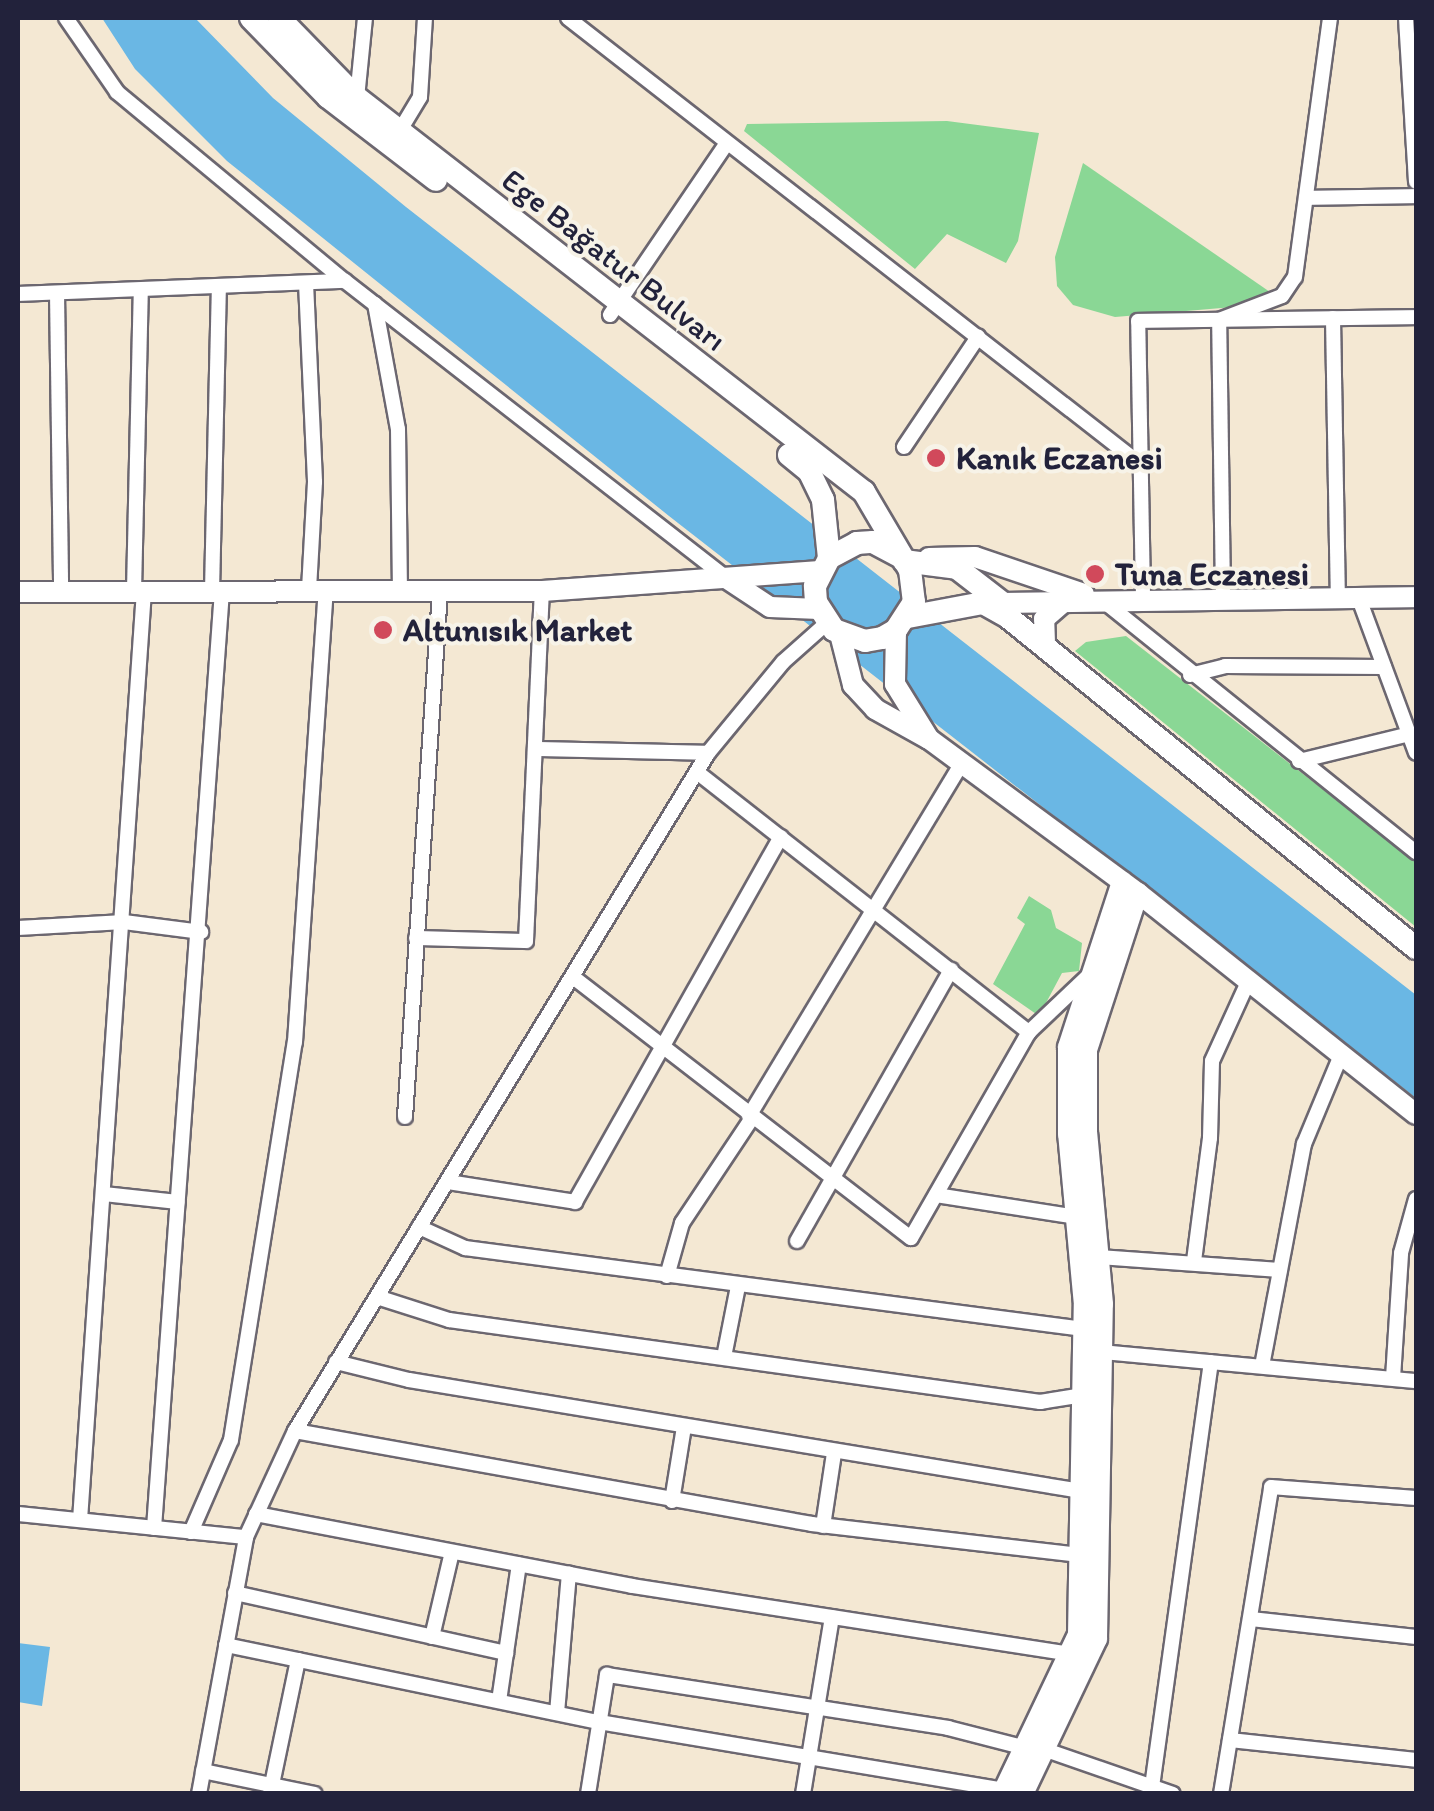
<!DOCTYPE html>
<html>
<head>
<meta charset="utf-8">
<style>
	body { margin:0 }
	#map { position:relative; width:1434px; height:1811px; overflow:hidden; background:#f4e8d3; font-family:Itim,sans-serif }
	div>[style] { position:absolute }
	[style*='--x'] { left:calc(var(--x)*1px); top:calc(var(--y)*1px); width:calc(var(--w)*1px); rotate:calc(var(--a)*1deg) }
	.green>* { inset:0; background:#8ad795 }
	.water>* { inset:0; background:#6ab7e4 }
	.roads { filter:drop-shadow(2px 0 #6c6770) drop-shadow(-2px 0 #6c6770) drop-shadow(0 2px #6c6770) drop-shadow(0 -2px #6c6770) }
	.street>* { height:14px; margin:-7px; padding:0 7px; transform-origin:7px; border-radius:7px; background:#fff }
	.secondary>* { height:20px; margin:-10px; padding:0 10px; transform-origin:10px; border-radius:10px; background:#fff }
	.primary>* { height:22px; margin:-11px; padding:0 11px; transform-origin:11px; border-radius:11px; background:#fff }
	.dots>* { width:28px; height:28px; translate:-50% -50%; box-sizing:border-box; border:5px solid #f7f3e8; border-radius:50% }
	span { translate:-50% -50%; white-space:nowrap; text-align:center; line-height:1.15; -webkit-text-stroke:8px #f7f3e8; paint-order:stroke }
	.street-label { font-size:32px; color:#22223b }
	.poi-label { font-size:32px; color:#22223b; font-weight:700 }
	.left { translate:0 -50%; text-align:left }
	.frame { position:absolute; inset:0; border:20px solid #22223b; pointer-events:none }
</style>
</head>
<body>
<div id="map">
	<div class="green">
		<i style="clip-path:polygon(947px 121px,1039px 133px,1018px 241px,1006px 263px,947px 234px,915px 269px,744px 131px,747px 124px)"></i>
		<i style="clip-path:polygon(1083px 163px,1270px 292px,1269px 304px,1115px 317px,1073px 305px,1057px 286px,1055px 257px)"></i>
		<i style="clip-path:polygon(1126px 636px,1416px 862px,1416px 927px,1075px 651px,1086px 642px)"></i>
		<i style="clip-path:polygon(1029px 896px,1051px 910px,1056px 928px,1082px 943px,1079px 971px,1062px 973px,1039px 1016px,993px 984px,1025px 924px,1017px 918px)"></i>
	</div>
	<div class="water">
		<i style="clip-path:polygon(102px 18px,195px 18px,273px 98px,406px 207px,1416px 995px,1416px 1098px,669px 516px,227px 161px,135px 69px)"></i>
		<i style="clip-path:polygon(18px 1643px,50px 1647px,42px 1706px,18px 1702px)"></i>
	</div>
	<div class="roads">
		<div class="street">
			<i style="--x:66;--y:18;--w:90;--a:55.4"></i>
			<i style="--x:117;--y:92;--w:296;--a:39.7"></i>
			<i style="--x:568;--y:18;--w:725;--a:37.94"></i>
			<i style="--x:1406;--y:18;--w:164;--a:86.5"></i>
			<i style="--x:357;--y:98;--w:80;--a:-84.3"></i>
			<i style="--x:399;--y:132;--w:41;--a:-59"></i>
			<i style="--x:420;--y:97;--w:79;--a:-86.4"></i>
			<i style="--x:1306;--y:198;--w:110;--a:-1"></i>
			<i style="--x:306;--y:283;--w:199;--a:87.4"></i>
			<i style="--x:315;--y:482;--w:109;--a:93.2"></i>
			<i style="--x:57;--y:293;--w:298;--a:89.2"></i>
			<i style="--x:18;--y:294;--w:327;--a:-2.3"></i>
			<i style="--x:345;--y:281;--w:487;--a:37.9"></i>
			<i style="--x:375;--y:304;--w:127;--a:79.6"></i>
			<i style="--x:398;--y:429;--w:163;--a:89.3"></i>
			<i style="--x:610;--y:315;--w:208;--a:-55.8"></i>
			<i style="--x:1333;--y:318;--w:279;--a:89"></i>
			<i style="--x:904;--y:447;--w:133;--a:-56.1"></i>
			<i style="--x:134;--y:591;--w:301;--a:-88.7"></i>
			<i style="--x:212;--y:591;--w:304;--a:-88.7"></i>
			<i style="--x:1143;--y:596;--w:275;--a:-91"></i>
			<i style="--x:1138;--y:321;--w:278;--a:-0.8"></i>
			<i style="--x:1223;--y:596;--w:276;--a:-90.8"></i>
			<i style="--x:1219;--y:320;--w:67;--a:-20.9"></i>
			<i style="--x:1282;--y:296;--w:23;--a:-56"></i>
			<i style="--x:1295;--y:277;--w:261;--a:-82.3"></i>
			<i style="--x:1358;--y:596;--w:167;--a:69.7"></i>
			<i style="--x:1101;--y:599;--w:404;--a:38.8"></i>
			<i style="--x:1190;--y:675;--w:36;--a:-14"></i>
			<i style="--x:1225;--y:666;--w:159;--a:0.4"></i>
			<i style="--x:535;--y:749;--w:173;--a:1.3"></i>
			<i style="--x:1299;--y:761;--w:114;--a:-13.7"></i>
			<i style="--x:697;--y:772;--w:422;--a:38.1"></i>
			<i style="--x:18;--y:928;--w:106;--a:-3.2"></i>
			<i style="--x:124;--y:922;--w:78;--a:7.4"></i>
			<i style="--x:416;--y:938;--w:110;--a:1.6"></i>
			<i style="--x:526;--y:941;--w:350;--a:-87.4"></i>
			<i style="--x:573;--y:977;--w:427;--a:37.7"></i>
			<i style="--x:911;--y:1238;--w:237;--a:-60.2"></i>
			<i style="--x:1029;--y:1032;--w:79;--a:-43.5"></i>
			<i style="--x:749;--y:1116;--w:412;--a:-58.9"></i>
			<i style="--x:405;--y:1117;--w:527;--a:-86.19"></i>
			<i style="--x:448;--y:1182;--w:129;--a:8.9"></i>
			<i style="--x:575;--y:1202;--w:419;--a:-60.6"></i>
			<i style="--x:104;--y:1194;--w:74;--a:6.2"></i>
			<i style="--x:936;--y:1195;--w:142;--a:8.9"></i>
			<i style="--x:419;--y:1227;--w:51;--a:24.5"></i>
			<i style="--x:465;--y:1248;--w:624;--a:7.46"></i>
			<i style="--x:797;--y:1241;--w:312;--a:-60.4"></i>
			<i style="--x:1099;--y:1257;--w:181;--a:4.1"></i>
			<i style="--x:1194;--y:1261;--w:124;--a:-82.6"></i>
			<i style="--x:1210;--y:1138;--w:77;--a:-88.5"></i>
			<i style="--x:1212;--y:1061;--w:87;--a:-65.5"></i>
			<i style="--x:667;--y:1276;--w:55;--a:-74.2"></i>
			<i style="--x:682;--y:1223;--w:126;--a:-56.3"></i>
			<i style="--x:377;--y:1297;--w:76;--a:17.7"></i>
			<i style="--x:449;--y:1320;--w:597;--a:7.9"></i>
			<i style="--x:1040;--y:1402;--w:44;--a:-9.2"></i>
			<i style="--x:1102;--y:1352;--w:315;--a:5.3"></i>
			<i style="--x:724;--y:1357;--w:72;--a:-78.8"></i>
			<i style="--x:336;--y:1362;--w:75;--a:13.9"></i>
			<i style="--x:409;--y:1380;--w:681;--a:9.38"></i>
			<i style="--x:1262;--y:1366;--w:226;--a:-79.3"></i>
			<i style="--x:1304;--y:1144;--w:96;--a:-67.4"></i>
			<i style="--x:1393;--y:1378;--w:125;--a:-86.3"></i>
			<i style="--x:1401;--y:1253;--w:56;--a:-74.5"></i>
			<i style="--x:295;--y:1431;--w:525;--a:10.2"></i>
			<i style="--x:812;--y:1524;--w:269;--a:6.6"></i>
			<i style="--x:672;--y:1501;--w:75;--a:-80.8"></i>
			<i style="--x:18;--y:1514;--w:229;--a:5.8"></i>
			<i style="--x:256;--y:1514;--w:383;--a:10.8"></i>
			<i style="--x:632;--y:1586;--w:443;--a:8.8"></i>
			<i style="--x:80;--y:1520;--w:931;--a:-86.06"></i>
			<i style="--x:823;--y:1526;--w:74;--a:-81.4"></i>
			<i style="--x:154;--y:1528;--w:939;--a:-85.85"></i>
			<i style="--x:191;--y:1532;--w:100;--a:-66.5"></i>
			<i style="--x:231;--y:1440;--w:403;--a:-80.9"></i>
			<i style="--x:295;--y:1042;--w:452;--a:-86.1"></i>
			<i style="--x:235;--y:1593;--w:278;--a:12.5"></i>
			<i style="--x:1251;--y:1619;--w:166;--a:6.2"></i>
			<i style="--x:432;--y:1637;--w:87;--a:-76.8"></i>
			<i style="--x:226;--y:1645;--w:381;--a:11.7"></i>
			<i style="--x:599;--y:1722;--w:411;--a:9.5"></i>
			<i style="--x:499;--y:1701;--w:138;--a:-81.7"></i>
			<i style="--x:557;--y:1713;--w:140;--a:-85.1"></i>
			<i style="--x:1230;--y:1740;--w:187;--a:6.1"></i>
			<i style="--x:1046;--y:1750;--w:134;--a:19.1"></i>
			<i style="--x:203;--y:1771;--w:114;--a:11.6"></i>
			<i style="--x:199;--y:1794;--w:261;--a:-79.6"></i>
			<i style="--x:246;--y:1537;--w:117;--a:-65.2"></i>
			<i style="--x:295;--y:1431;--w:794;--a:-58.65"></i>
			<i style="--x:708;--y:753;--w:118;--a:-50.5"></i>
			<i style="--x:783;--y:662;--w:59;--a:-41.6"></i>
			<i style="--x:270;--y:1794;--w:137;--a:-78.2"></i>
			<i style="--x:588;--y:1794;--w:121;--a:-80.9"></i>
			<i style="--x:607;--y:1675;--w:345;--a:8.8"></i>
			<i style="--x:948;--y:1728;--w:81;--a:14.4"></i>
			<i style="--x:803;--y:1794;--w:179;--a:-80.7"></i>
			<i style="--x:1151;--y:1794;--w:436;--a:-82.1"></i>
			<i style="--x:1221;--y:1794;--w:311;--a:-80.7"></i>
			<i style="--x:1271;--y:1487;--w:145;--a:4.3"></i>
		</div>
		<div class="secondary">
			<i style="--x:929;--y:558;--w:46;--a:-1.2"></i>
			<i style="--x:975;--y:557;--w:115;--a:18.7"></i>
			<i style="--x:729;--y:580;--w:49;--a:33.4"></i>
			<i style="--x:770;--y:607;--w:49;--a:2.3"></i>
			<i style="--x:18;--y:592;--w:524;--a:-0.11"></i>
			<i style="--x:542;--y:591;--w:279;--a:-4.1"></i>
			<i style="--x:994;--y:603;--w:422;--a:-0.8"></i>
			<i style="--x:896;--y:630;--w:54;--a:91.1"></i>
			<i style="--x:895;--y:684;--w:65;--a:58.3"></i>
			<i style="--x:929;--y:739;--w:260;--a:36.4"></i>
			<i style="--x:1138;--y:893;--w:355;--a:38.5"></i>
			<i style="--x:840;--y:634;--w:53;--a:75.7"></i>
			<i style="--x:853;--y:685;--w:33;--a:47"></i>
			<i style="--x:875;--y:709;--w:60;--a:29.1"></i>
			<i style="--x:1045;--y:643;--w:24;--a:-92"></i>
			<i style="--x:1044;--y:619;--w:29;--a:-41"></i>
			<i style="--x:1002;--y:1794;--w:176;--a:-64.5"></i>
			<i style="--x:1078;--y:1635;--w:330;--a:-89"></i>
			<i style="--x:1084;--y:1305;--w:172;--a:-95.3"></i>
			<i style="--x:1068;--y:1134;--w:87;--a:-90"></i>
			<i style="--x:1068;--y:1047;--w:174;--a:-71.9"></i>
			<i style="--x:1023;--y:1794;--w:172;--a:-64.5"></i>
			<i style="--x:1097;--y:1639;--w:335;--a:-89"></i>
			<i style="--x:1103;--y:1304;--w:172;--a:-95.3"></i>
			<i style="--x:1087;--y:1133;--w:83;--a:-90"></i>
			<i style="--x:1087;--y:1050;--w:165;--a:-72"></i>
		</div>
		<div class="primary">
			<i style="--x:251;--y:18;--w:110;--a:45.7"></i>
			<i style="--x:328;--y:97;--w:136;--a:37.5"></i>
			<i style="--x:279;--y:18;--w:112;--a:45.7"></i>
			<i style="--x:357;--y:98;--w:642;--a:37.85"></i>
			<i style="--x:864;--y:492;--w:91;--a:59.5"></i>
			<i style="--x:910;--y:570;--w:32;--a:83"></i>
			<i style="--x:914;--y:602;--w:33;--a:123"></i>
			<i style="--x:896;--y:630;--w:16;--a:150"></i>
			<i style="--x:882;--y:638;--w:17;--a:170"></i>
			<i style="--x:865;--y:641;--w:33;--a:-160"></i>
			<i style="--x:834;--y:630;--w:33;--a:-123"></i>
			<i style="--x:816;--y:602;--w:16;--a:-94"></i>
			<i style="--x:815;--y:586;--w:31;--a:-63"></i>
			<i style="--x:829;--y:558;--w:32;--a:-28"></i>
			<i style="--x:857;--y:543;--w:16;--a:-4"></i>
			<i style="--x:873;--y:542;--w:32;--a:28"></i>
			<i style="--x:789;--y:455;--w:26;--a:39"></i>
			<i style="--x:809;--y:471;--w:32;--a:64"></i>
			<i style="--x:823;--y:500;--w:58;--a:84.1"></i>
			<i style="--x:904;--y:561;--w:53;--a:7.5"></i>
			<i style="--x:957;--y:568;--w:67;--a:37.7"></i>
			<i style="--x:908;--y:617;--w:76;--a:-10.6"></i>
			<i style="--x:983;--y:603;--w:29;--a:29"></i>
			<i style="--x:1008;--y:617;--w:525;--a:39.05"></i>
		</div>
	</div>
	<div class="dots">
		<i style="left:936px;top:458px;background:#d1495b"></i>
		<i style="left:1095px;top:574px;background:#d1495b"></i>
		<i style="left:383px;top:630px;background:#d1495b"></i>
	</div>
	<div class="street-label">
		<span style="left:614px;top:260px;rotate:38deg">Ege Bağatur Bulvarı</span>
	</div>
	<div class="poi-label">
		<span class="left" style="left:956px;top:458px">Kanık Eczanesi</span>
		<span class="left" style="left:1115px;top:574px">Tuna Eczanesi</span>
		<span class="left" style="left:403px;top:630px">Altunısık Market</span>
	</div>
	<div class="frame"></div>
</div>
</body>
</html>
